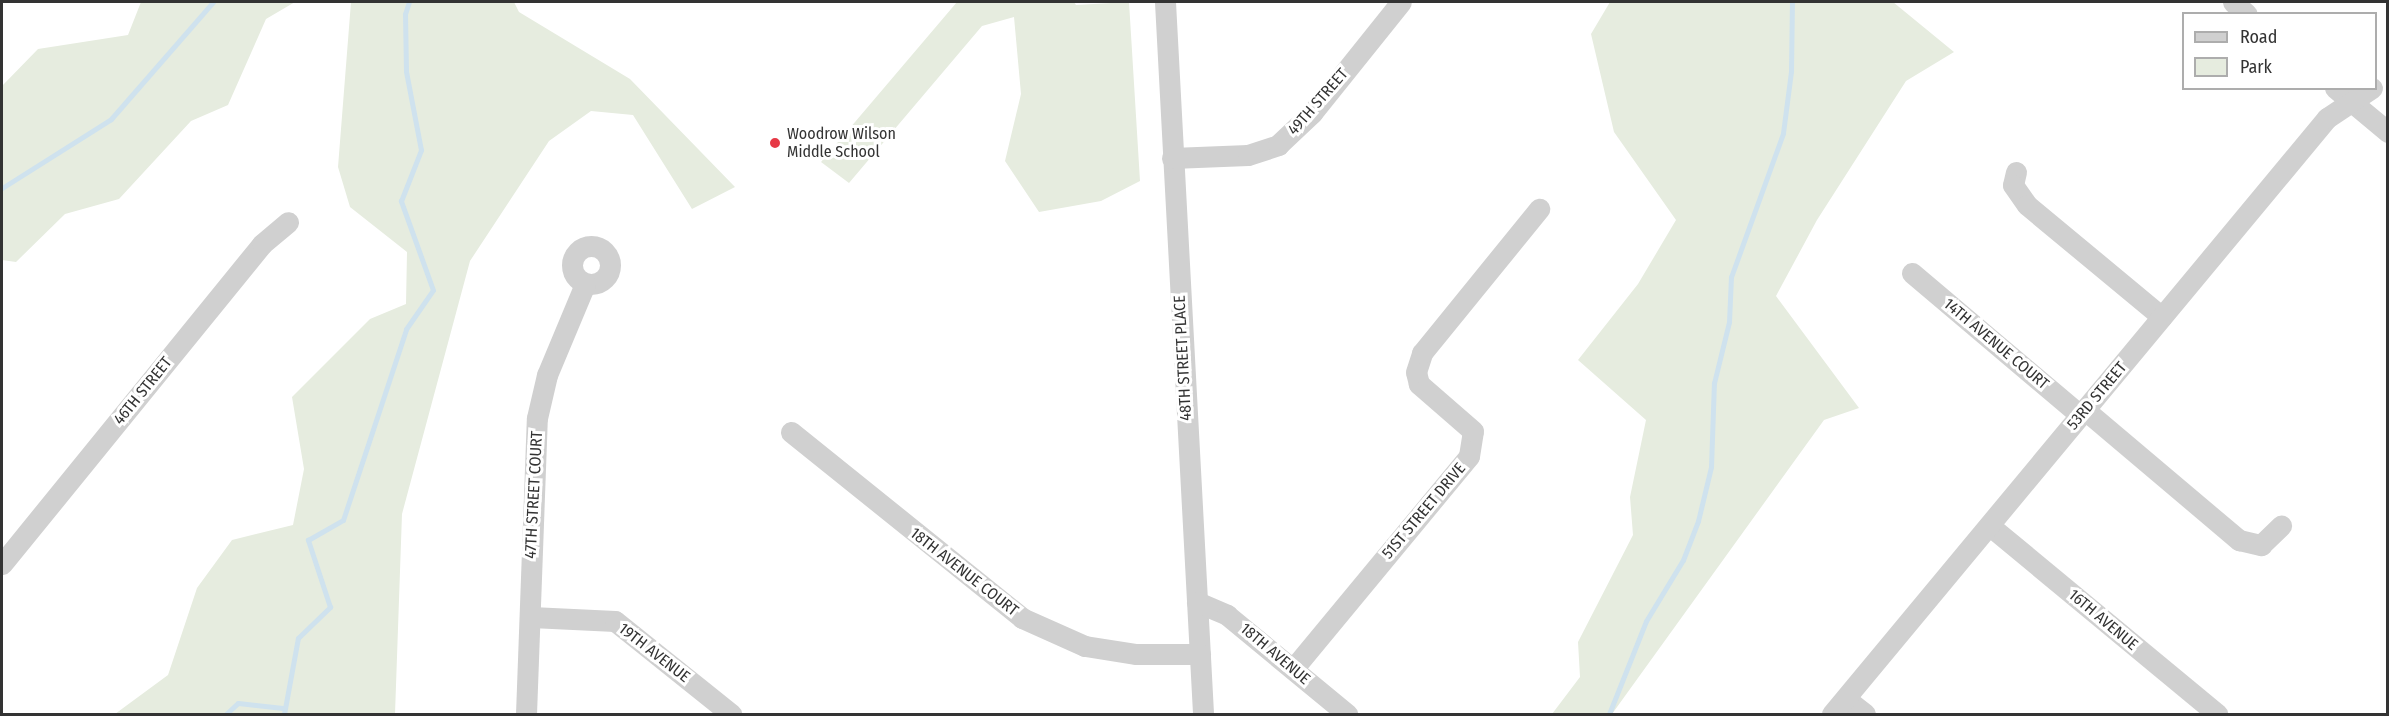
<!DOCTYPE html>
<html>
<head>
<meta charset="utf-8">
<style>
	body { margin:0 }
	#map { position:relative; width:2389px; height:716px; overflow:hidden; background:#fff; font-family:"Fira Sans Condensed",sans-serif }
	div>[style] { position:absolute }
	[style*='--x'] { left:calc(var(--x)*1px); top:calc(var(--y)*1px); width:calc(var(--w)*1px); rotate:calc(var(--a)*1deg) }
	.green>* { inset:0; background:#e6ecdf }
	.stream>* { height:5px; margin:-2.5px; padding:0 2.5px; transform-origin:2.5px; border-radius:2.5px; background:#cfe2ee }
	.minor>* { height:21px; margin:-10.5px; padding:0 10.5px; transform-origin:10.5px; border-radius:10.5px; background:#d0d0d0 }
	.minor>.ring { margin:-10.5px; padding:0; box-sizing:content-box; background:none; border:21px solid #d0d0d0; border-radius:50% }
	.dots>* { width:16px; height:16px; translate:-50% -50%; box-sizing:border-box; border:3px solid #fff; border-radius:50% }
	span { translate:-50% -50%; white-space:nowrap; text-align:center; line-height:1.15; -webkit-text-stroke:6px #fff; paint-order:stroke }
	.street-label { font-size:16px; color:#333 }
	.poi-label { font-size:16px; color:#333 }
	.left { translate:0 -50%; text-align:left }
	.frame { position:absolute; inset:0; border:3px solid #333; pointer-events:none }
	.legend { position:absolute; left:2182px; top:12px; width:195px; height:78px; box-sizing:border-box; background:#fff; border:2px solid #adadad; margin:0; padding:8px 10px; list-style:none; font-size:18px; color:#333 }
	.legend li { display:flex; align-items:center; gap:12px; height:30px }
	.legend b { width:30px; border:2px solid #adadad }
</style>
</head>
<body>
<div id="map">
	<div class="green">
		<i style="clip-path:polygon(141px 2px,295px 2px,266px 19px,228px 105px,191px 121px,119px 199px,65px 214px,16px 262px,2px 260px,2px 86px,38px 49px,128px 35px)"></i>
		<i style="clip-path:polygon(351px 2px,514px 2px,519px 12px,630px 79px,735px 187px,692px 209px,633px 115px,591px 111px,549px 141px,470px 261px,402px 514px,395px 714px,115px 714px,168px 675px,197px 588px,232px 540px,293px 525px,304px 469px,292px 397px,370px 319px,406px 304px,407px 252px,350px 207px,338px 167px)"></i>
		<i style="clip-path:polygon(957px 2px,1074px 2px,1076px 5px,1129px 2px,1140px 181px,1101px 201px,1039px 212px,1005px 161px,1021px 94px,1014px 17px,982px 26px,849px 183px,821px 162px)"></i>
		<i style="clip-path:polygon(1610px 2px,1893px 2px,1954px 52px,1906px 81px,1817px 220px,1776px 296px,1859px 408px,1824px 420px,1612px 714px,1552px 714px,1580px 677px,1578px 642px,1633px 535px,1630px 497px,1646px 420px,1578px 360px,1638px 284px,1676px 220px,1614px 132px,1591px 34px)"></i>
	</div>
	<div class="stream">
		<i style="--x:2;--y:188;--w:129;--a:-32.3"></i>
		<i style="--x:111;--y:119;--w:155;--a:-48.9"></i>
		<i style="--x:226;--y:714;--w:16;--a:-43"></i>
		<i style="--x:238;--y:703;--w:45;--a:6.3"></i>
		<i style="--x:284;--y:714;--w:77;--a:-79.6"></i>
		<i style="--x:298;--y:638;--w:45;--a:-44.1"></i>
		<i style="--x:330;--y:607;--w:71;--a:-108.2"></i>
		<i style="--x:308;--y:540;--w:40;--a:-29.7"></i>
		<i style="--x:343;--y:520;--w:201;--a:-71.7"></i>
		<i style="--x:406;--y:329;--w:47;--a:-55.3"></i>
		<i style="--x:433;--y:290;--w:95;--a:-109.8"></i>
		<i style="--x:401;--y:201;--w:55;--a:-68.6"></i>
		<i style="--x:421;--y:150;--w:80;--a:-100.8"></i>
		<i style="--x:406;--y:71;--w:57;--a:-91"></i>
		<i style="--x:405;--y:14;--w:13;--a:-72"></i>
		<i style="--x:1609;--y:714;--w:100;--a:-68.3"></i>
		<i style="--x:1646;--y:621;--w:71;--a:-58.8"></i>
		<i style="--x:1683;--y:560;--w:42;--a:-69"></i>
		<i style="--x:1698;--y:521;--w:56;--a:-76.5"></i>
		<i style="--x:1711;--y:467;--w:84;--a:-88"></i>
		<i style="--x:1714;--y:383;--w:63;--a:-76.2"></i>
		<i style="--x:1729;--y:322;--w:45;--a:-87.5"></i>
		<i style="--x:1731;--y:277;--w:153;--a:-70.1"></i>
		<i style="--x:1783;--y:133;--w:63;--a:-82.6"></i>
		<i style="--x:1791;--y:71;--w:69;--a:-89.2"></i>
	</div>
	<div class="minor">
		<i style="--x:1165;--y:2;--w:713;--a:86.94"></i>
		<i style="--x:2233;--y:2;--w:18;--a:41"></i>
		<i style="--x:2335;--y:88;--w:69;--a:39.7"></i>
		<i style="--x:1172;--y:158;--w:76;--a:-2.3"></i>
		<i style="--x:1248;--y:155;--w:32;--a:-18"></i>
		<i style="--x:1278;--y:145;--w:47;--a:-43.3"></i>
		<i style="--x:1312;--y:113;--w:142;--a:-51.3"></i>
		<i style="--x:2016;--y:172;--w:13;--a:103"></i>
		<i style="--x:2013;--y:185;--w:24;--a:55"></i>
		<i style="--x:2027;--y:205;--w:175;--a:39.7"></i>
		<i class="ring" style="left:572px;top:246px;width:17px;height:17px"></i>
		<i style="--x:1912;--y:273;--w:220;--a:40.2"></i>
		<i style="--x:2085;--y:410;--w:202;--a:40.2"></i>
		<i style="--x:2239;--y:540;--w:23;--a:13"></i>
		<i style="--x:2261;--y:545;--w:28;--a:-44"></i>
		<i style="--x:791;--y:432;--w:297;--a:38.8"></i>
		<i style="--x:1022;--y:618;--w:69;--a:24"></i>
		<i style="--x:1085;--y:646;--w:52;--a:8.9"></i>
		<i style="--x:1136;--y:654;--w:64;--a:0"></i>
		<i style="--x:1990;--y:526;--w:295;--a:39.6"></i>
		<i style="--x:2;--y:564;--w:412;--a:-50.9"></i>
		<i style="--x:262;--y:244;--w:34;--a:-40"></i>
		<i style="--x:1197;--y:602;--w:33;--a:23"></i>
		<i style="--x:1227;--y:615;--w:156;--a:39.5"></i>
		<i style="--x:531;--y:617;--w:84;--a:2.7"></i>
		<i style="--x:615;--y:621;--w:149;--a:38.7"></i>
		<i style="--x:1293;--y:669;--w:276;--a:-50.4"></i>
		<i style="--x:1469;--y:456;--w:25;--a:-81"></i>
		<i style="--x:1473;--y:431;--w:72;--a:-139"></i>
		<i style="--x:1419;--y:384;--w:12;--a:-104"></i>
		<i style="--x:1416;--y:372;--w:20;--a:-72"></i>
		<i style="--x:1422;--y:353;--w:186;--a:-50.9"></i>
		<i style="--x:1846;--y:699;--w:24;--a:38"></i>
		<i style="--x:526;--y:714;--w:296;--a:-87.9"></i>
		<i style="--x:537;--y:418;--w:44;--a:-76.9"></i>
		<i style="--x:547;--y:375;--w:99;--a:-67.3"></i>
		<i style="--x:1832;--y:714;--w:775;--a:-50.29"></i>
		<i style="--x:2327;--y:118;--w:54;--a:-33.7"></i>
	</div>
	<div class="dots">
		<i style="left:775px;top:143px;background:#e63946"></i>
	</div>
	<div class="street-label">
		<span style="left:1318px;top:102px;rotate:-49deg">49TH STREET</span>
		<span style="left:1996px;top:344px;rotate:40deg">14TH AVENUE COURT</span>
		<span style="left:1183px;top:358px;rotate:-93deg">48TH STREET PLACE</span>
		<span style="left:143px;top:391px;rotate:-51deg">46TH STREET</span>
		<span style="left:2097px;top:396px;rotate:-50deg">53RD STREET</span>
		<span style="left:534px;top:495px;rotate:-87deg">47TH STREET COURT</span>
		<span style="left:1424px;top:511px;rotate:-50deg">51ST STREET DRIVE</span>
		<span style="left:964px;top:572px;rotate:38deg">18TH AVENUE COURT</span>
		<span style="left:2103px;top:620px;rotate:40deg">16TH AVENUE</span>
		<span style="left:654px;top:653px;rotate:38deg">19TH AVENUE</span>
		<span style="left:1275px;top:654px;rotate:40deg">18TH AVENUE</span>
	</div>
	<div class="poi-label">
		<span class="left" style="left:787px;top:143px">Woodrow Wilson<br>Middle School</span>
	</div>
	<div class="frame"></div>
	<ul class="legend">
	<li><b style="height:8px;background:#d0d0d0"></b>Road</li>
	<li><b style="height:16px;background:#e6ecdf"></b>Park</li>
	</ul>
</div>
</body>
</html>
